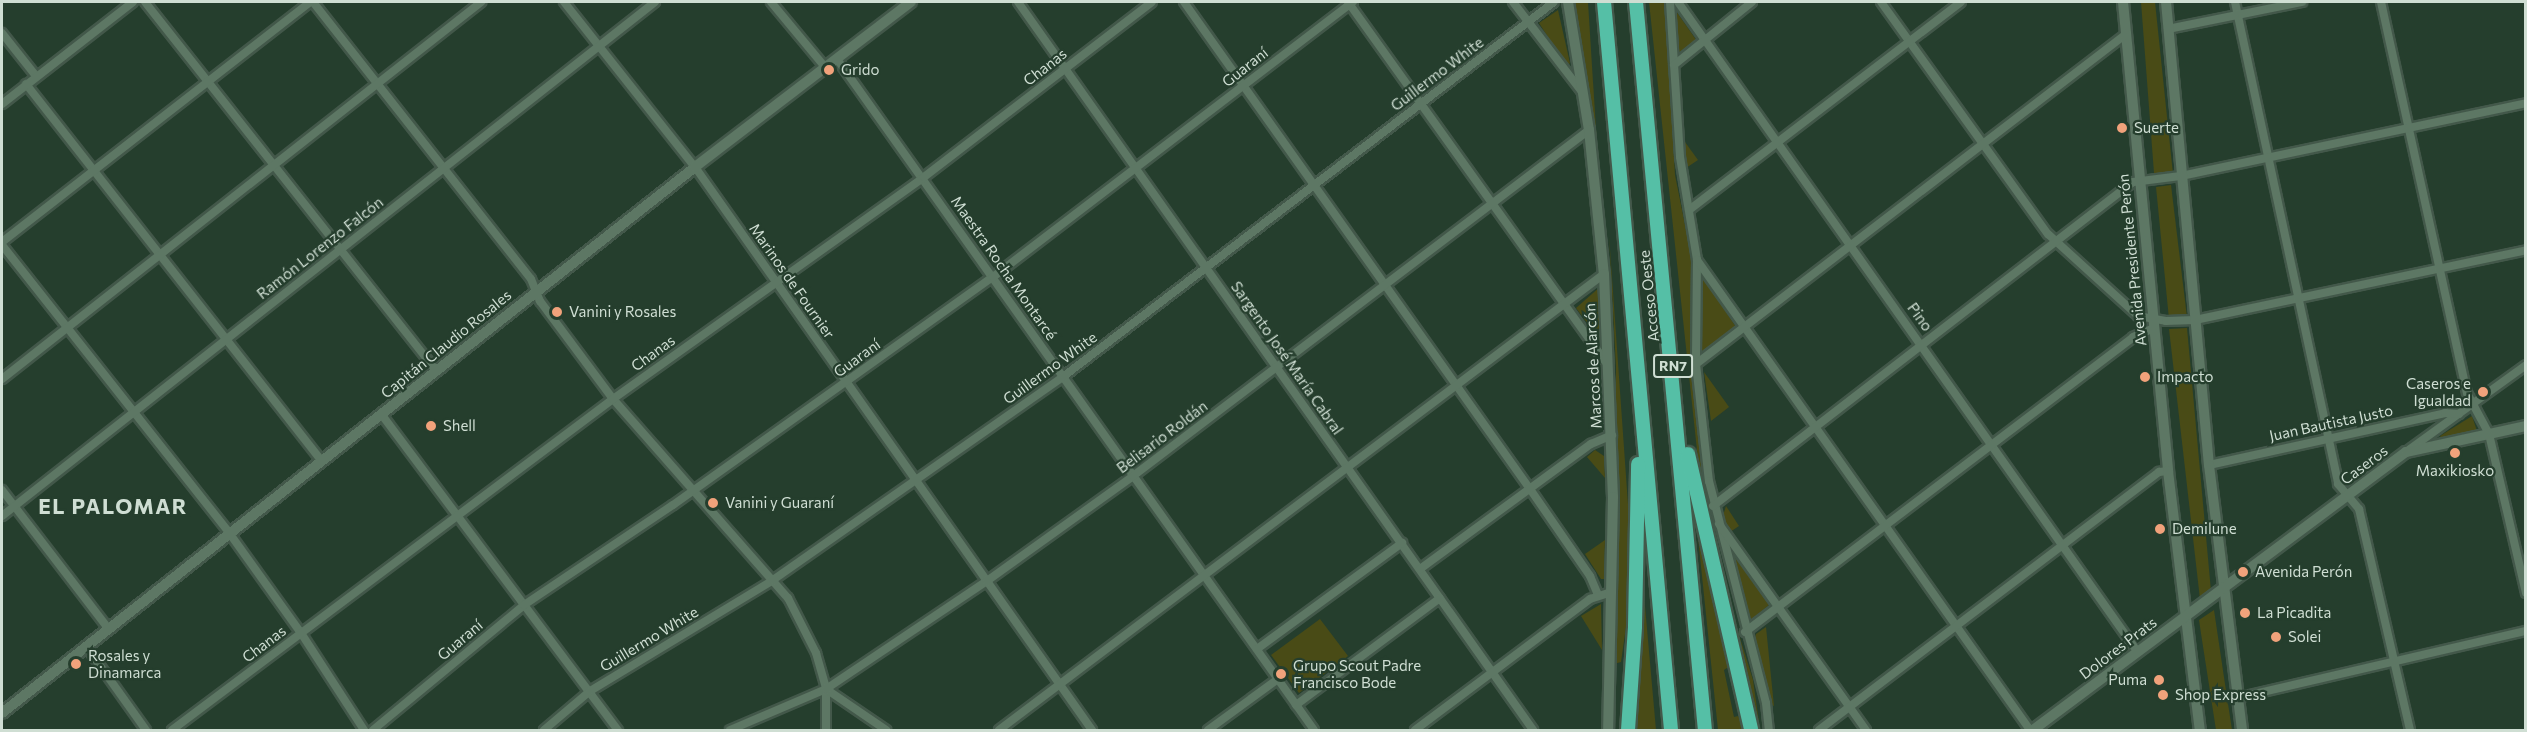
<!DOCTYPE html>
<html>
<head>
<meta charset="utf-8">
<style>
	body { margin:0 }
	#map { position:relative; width:2527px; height:732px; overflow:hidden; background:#253e2d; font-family:Commissioner,sans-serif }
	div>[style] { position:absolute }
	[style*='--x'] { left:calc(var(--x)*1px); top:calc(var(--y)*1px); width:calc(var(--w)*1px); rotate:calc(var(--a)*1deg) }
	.green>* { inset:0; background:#494b16 }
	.roads { filter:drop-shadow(2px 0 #43584a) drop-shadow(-2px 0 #43584a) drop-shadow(0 2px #43584a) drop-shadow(0 -2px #43584a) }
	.street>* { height:8px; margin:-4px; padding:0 4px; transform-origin:4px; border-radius:4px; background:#5d7764 }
	.secondary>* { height:10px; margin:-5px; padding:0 5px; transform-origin:5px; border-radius:5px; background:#5d7764 }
	.highway>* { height:14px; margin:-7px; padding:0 7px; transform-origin:7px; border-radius:7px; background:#55bfa6 }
	.dots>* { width:16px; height:16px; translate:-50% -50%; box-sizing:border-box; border:3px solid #253e2d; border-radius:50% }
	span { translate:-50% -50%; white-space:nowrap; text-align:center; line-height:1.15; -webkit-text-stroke:4.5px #253e2d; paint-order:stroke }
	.shield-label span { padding:2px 4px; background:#253e2d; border:2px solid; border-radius:4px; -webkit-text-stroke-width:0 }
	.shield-label { font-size:14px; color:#cfded3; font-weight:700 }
	.street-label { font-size:15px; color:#cfded3 }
	.poi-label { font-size:15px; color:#cfded3 }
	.left { translate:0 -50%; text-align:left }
	.right { translate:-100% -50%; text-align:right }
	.district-label { font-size:21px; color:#cfded3; font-weight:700; letter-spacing:1.5px }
	.frame { position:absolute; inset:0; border:3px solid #cfded3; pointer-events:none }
</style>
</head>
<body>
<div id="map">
	<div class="green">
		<i style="clip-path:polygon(1574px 2px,1588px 2px,1598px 161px)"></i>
		<i style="clip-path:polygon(1649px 2px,1665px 2px,1675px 175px,1692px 260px,1692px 364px,1704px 486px,1728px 599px,1753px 680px,1759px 722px,1740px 665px,1702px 497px)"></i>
		<i style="clip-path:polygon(2141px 2px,2155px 2px,2173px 174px,2154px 173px)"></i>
		<i style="clip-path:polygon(1558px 10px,1570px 63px,1567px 67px,1539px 23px)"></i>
		<i style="clip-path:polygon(1676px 11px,1697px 41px,1678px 53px)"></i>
		<i style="clip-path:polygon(1685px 142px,1698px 160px,1686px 168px)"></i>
		<i style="clip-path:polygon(2171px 185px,2187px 317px,2169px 319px,2156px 187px)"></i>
		<i style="clip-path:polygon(1609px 235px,1631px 547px,1630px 599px,1621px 662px,1614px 664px,1616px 367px)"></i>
		<i style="clip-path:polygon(1702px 276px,1736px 327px,1700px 353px)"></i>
		<i style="clip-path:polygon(1601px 286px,1600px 340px,1576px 308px)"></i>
		<i style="clip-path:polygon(2187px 328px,2211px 591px,2200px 599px,2169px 329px)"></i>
		<i style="clip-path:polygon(1704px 372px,1729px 407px,1711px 421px)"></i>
		<i style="clip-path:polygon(2472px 416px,2477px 431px,2442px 439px,2440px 436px)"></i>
		<i style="clip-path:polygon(1595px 450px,1604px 456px,1605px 478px,1587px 457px)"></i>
		<i style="clip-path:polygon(1726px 506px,1739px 526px,1730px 532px,1722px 519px)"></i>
		<i style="clip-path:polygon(1697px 528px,1731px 665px,1724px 670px,1734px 717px,1738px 716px,1746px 730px,1718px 730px)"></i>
		<i style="clip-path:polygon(1605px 540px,1604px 579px,1601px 579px,1585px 554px)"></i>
		<i style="clip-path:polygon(1732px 553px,1769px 605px,1751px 620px)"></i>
		<i style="clip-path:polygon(1644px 595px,1656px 730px,1636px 730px)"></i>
		<i style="clip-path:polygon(1601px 604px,1602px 650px,1581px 616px)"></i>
		<i style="clip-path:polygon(2214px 610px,2225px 684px,2232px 730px,2216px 730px,2202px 640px,2199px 620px)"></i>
		<i style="clip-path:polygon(1320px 619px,1348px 656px,1299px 693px,1271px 655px)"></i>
		<i style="clip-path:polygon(1766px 627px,1774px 706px,1768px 703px,1753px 644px,1756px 634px)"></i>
	</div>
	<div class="roads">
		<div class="street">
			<i style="--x:145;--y:2;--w:471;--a:51.7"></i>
			<i style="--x:313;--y:2;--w:352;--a:51.8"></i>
			<i style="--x:531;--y:279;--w:24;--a:68"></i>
			<i style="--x:540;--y:301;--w:122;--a:53.3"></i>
			<i style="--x:613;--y:399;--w:265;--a:48.7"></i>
			<i style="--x:788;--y:598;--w:62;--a:63"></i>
			<i style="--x:816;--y:653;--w:37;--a:74"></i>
			<i style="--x:826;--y:689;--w:41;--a:90"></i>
			<i style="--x:564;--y:2;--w:211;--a:51.6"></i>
			<i style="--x:695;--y:167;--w:689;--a:54.81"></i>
			<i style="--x:771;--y:2;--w:85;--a:50.3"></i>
			<i style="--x:1018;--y:2;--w:892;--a:54.72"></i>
			<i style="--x:1184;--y:2;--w:597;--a:54.61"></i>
			<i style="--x:1530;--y:489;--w:106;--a:55.4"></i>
			<i style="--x:1590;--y:576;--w:21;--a:67"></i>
			<i style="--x:1348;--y:2;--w:445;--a:54.4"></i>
			<i style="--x:1513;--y:2;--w:113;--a:52.5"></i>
			<i style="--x:1670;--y:2;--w:155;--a:86.3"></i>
			<i style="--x:1680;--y:157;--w:104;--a:80.6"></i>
			<i style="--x:1697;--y:260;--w:104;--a:90.6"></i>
			<i style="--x:1696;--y:364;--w:118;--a:83.7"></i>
			<i style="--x:1709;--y:481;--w:229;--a:75.6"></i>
			<i style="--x:1766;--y:703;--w:27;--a:84"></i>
			<i style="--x:1678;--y:2;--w:795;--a:54.73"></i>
			<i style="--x:1881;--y:2;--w:286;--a:54.3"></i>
			<i style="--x:2048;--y:234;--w:122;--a:42.3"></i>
			<i style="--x:2138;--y:316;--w:28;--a:10"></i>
			<i style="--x:2166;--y:321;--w:29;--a:-2"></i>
			<i style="--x:2195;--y:320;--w:338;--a:-11.9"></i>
			<i style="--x:2235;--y:2;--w:493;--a:77.9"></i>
			<i style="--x:2338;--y:484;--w:33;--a:50"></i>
			<i style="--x:2359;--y:509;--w:227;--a:77"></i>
			<i style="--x:2381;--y:2;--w:400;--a:77.6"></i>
			<i style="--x:2467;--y:393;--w:47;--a:61.8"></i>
			<i style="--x:2489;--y:434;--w:163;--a:76.9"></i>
			<i style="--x:2168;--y:29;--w:137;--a:-11.4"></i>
			<i style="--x:2;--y:33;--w:55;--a:51.7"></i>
			<i style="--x:837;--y:59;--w:823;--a:54.59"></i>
			<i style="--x:1674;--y:65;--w:100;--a:-38.9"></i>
			<i style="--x:26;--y:84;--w:479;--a:51.9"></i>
			<i style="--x:2;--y:104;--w:166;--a:-37.9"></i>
			<i style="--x:1689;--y:210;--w:342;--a:-37.4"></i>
			<i style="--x:2;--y:242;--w:390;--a:-37.9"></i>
			<i style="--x:2;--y:245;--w:368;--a:51.7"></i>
			<i style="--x:230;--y:534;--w:122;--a:54.4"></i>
			<i style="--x:301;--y:633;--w:116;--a:57"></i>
			<i style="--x:1697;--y:260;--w:576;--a:54.68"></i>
			<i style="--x:1696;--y:364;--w:542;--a:-37.5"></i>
			<i style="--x:2;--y:379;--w:610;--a:-38.2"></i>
			<i style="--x:382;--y:415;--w:394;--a:53.2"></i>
			<i style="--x:2410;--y:449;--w:143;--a:-35.9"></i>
			<i style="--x:2209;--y:465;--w:242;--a:-12.4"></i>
			<i style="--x:2445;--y:413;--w:14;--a:4"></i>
			<i style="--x:2;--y:490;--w:174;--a:52.5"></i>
			<i style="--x:1713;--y:506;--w:530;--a:-37.65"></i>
			<i style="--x:2133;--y:182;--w:48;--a:-7.1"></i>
			<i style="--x:2181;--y:176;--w:353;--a:-11.9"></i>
			<i style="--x:2;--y:516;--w:831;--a:-38.21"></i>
			<i style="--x:1719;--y:524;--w:253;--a:54.5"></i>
			<i style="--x:1420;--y:569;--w:212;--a:-36.2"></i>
			<i style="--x:1591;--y:444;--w:23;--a:-23"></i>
			<i style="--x:1745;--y:632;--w:487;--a:-37.2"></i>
			<i style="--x:2133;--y:337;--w:23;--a:-23"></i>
			<i style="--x:86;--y:646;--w:103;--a:54.5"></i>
			<i style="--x:1257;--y:649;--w:180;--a:-36.2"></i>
			<i style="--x:826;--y:689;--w:73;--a:34.3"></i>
			<i style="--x:2237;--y:698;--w:297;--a:-13.1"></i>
			<i style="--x:1296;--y:705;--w:179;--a:-36.6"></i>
			<i style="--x:172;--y:730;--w:551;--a:-36.89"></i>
			<i style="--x:613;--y:399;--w:382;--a:-35.5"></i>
			<i style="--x:924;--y:177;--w:287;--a:-37.5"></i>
			<i style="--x:373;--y:730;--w:196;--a:-39.6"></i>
			<i style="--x:524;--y:605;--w:179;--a:-33.9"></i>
			<i style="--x:673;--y:505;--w:393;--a:-35.5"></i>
			<i style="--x:993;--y:277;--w:453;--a:-37.4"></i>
			<i style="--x:544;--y:730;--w:60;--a:-40.3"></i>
			<i style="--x:590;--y:691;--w:214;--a:-31.2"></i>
			<i style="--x:773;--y:580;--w:355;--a:-35"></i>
			<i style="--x:1064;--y:376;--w:616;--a:-37.35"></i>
			<i style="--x:730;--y:730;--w:104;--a:-23.1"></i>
			<i style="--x:826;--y:689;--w:194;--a:-33.9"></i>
			<i style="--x:987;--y:581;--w:180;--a:-35.7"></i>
			<i style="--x:1133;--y:476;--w:572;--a:-37.19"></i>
			<i style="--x:999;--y:730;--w:758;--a:-37.01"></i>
			<i style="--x:1208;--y:730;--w:87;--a:-36.1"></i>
			<i style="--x:1415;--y:730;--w:219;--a:-36.8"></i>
			<i style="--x:1590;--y:599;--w:19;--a:-18"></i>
			<i style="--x:1819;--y:730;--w:427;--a:-37.2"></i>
			<i style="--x:2159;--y:472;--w:9;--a:-6"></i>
		</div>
		<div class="secondary">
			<i style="--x:1568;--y:2;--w:130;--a:80.7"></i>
			<i style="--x:1589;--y:130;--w:145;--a:84.1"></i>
			<i style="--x:1604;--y:274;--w:223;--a:87.7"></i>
			<i style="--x:1613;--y:497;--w:233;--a:91.2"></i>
			<i style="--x:2123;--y:2;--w:471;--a:84.5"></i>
			<i style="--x:2168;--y:471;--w:261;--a:83"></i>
			<i style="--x:2166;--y:2;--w:465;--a:84.7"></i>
			<i style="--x:2209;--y:465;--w:267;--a:82.9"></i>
			<i style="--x:2;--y:713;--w:882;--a:-38.23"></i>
			<i style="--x:695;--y:167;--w:272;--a:-37.4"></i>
			<i style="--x:2033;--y:730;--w:465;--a:-36.7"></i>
			<i style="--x:2406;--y:452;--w:123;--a:-12.2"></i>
		</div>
		<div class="highway">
			<i style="--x:1604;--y:2;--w:731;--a:84.74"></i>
			<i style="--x:1636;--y:2;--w:731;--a:84.59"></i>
			<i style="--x:1688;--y:454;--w:283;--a:77.1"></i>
			<i style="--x:1628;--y:730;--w:104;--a:-86.1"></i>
			<i style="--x:1635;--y:626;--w:162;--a:-88.9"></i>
		</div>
	</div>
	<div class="dots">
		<i style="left:829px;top:70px;background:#f1a27b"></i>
		<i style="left:2122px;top:128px;background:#f1a27b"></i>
		<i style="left:557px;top:312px;background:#f1a27b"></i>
		<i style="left:2145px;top:377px;background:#f1a27b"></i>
		<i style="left:2483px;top:392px;background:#f1a27b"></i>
		<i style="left:431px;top:426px;background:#f1a27b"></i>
		<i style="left:2455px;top:453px;background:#f1a27b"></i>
		<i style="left:713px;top:503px;background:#f1a27b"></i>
		<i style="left:2160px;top:529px;background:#f1a27b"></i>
		<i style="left:2243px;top:572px;background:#f1a27b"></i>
		<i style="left:2245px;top:613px;background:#f1a27b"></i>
		<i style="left:2276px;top:637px;background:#f1a27b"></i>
		<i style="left:76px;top:664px;background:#f1a27b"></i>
		<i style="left:1281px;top:674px;background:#f1a27b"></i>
		<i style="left:2159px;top:680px;background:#f1a27b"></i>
		<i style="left:2163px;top:695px;background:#f1a27b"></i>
	</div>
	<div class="shield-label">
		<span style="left:1673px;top:366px">RN7</span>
	</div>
	<div class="street-label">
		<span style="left:1045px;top:67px;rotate:-38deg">Chanas</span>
		<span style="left:1245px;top:67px;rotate:-38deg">Guaraní</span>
		<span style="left:1437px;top:74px;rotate:-37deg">Guillermo White</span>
		<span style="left:320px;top:248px;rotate:-38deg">Ramón Lorenzo Falcón</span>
		<span style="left:2132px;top:260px;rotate:-96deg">Avenida Presidente Perón</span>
		<span style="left:1004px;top:268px;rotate:55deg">Maestra Rocha Montarcé</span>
		<span style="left:792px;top:281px;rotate:55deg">Marinos de Fournier</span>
		<span style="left:1649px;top:296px;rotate:-96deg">Acceso Oeste</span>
		<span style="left:1920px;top:317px;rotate:54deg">Pino</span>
		<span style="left:446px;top:344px;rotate:-39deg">Capitán Claudio Rosales</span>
		<span style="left:653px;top:353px;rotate:-36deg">Chanas</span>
		<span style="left:857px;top:358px;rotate:-36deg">Guaraní</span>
		<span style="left:1287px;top:358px;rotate:55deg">Sargento José María Cabral</span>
		<span style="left:1593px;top:366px;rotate:-93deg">Marcos de Alarcón</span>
		<span style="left:1050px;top:368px;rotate:-36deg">Guillermo White</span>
		<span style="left:2331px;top:423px;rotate:-12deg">Juan Bautista Justo</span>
		<span style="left:1162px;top:437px;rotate:-37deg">Belisario Roldán</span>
		<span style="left:2364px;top:465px;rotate:-37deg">Caseros</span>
		<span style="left:649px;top:639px;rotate:-31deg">Guillermo White</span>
		<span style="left:460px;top:640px;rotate:-40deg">Guaraní</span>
		<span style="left:264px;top:644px;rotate:-37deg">Chanas</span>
		<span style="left:2118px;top:648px;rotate:-37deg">Dolores Prats</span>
	</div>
	<div class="poi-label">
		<span class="left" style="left:841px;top:70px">Grido</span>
		<span class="left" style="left:2134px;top:128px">Suerte</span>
		<span class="left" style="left:569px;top:312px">Vanini y Rosales</span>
		<span class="left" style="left:2157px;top:377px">Impacto</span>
		<span class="right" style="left:2471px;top:392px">Caseros e<br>Igualdad</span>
		<span class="left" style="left:443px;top:426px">Shell</span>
		<span style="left:2455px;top:471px">Maxikiosko</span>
		<span class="left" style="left:725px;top:503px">Vanini y Guaraní</span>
		<span class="left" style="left:2172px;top:529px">Demilune</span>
		<span class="left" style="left:2255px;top:572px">Avenida Perón</span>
		<span class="left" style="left:2257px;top:613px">La Picadita</span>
		<span class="left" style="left:2288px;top:637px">Solei</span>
		<span class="left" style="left:88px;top:664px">Rosales y<br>Dinamarca</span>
		<span class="left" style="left:1293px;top:674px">Grupo Scout Padre<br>Francisco Bode</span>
		<span class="right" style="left:2147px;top:680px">Puma</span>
		<span class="left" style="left:2175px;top:695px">Shop Express</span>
	</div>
	<div class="district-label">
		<span style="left:113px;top:506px">EL PALOMAR</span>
	</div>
	<div class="frame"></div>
</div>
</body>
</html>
